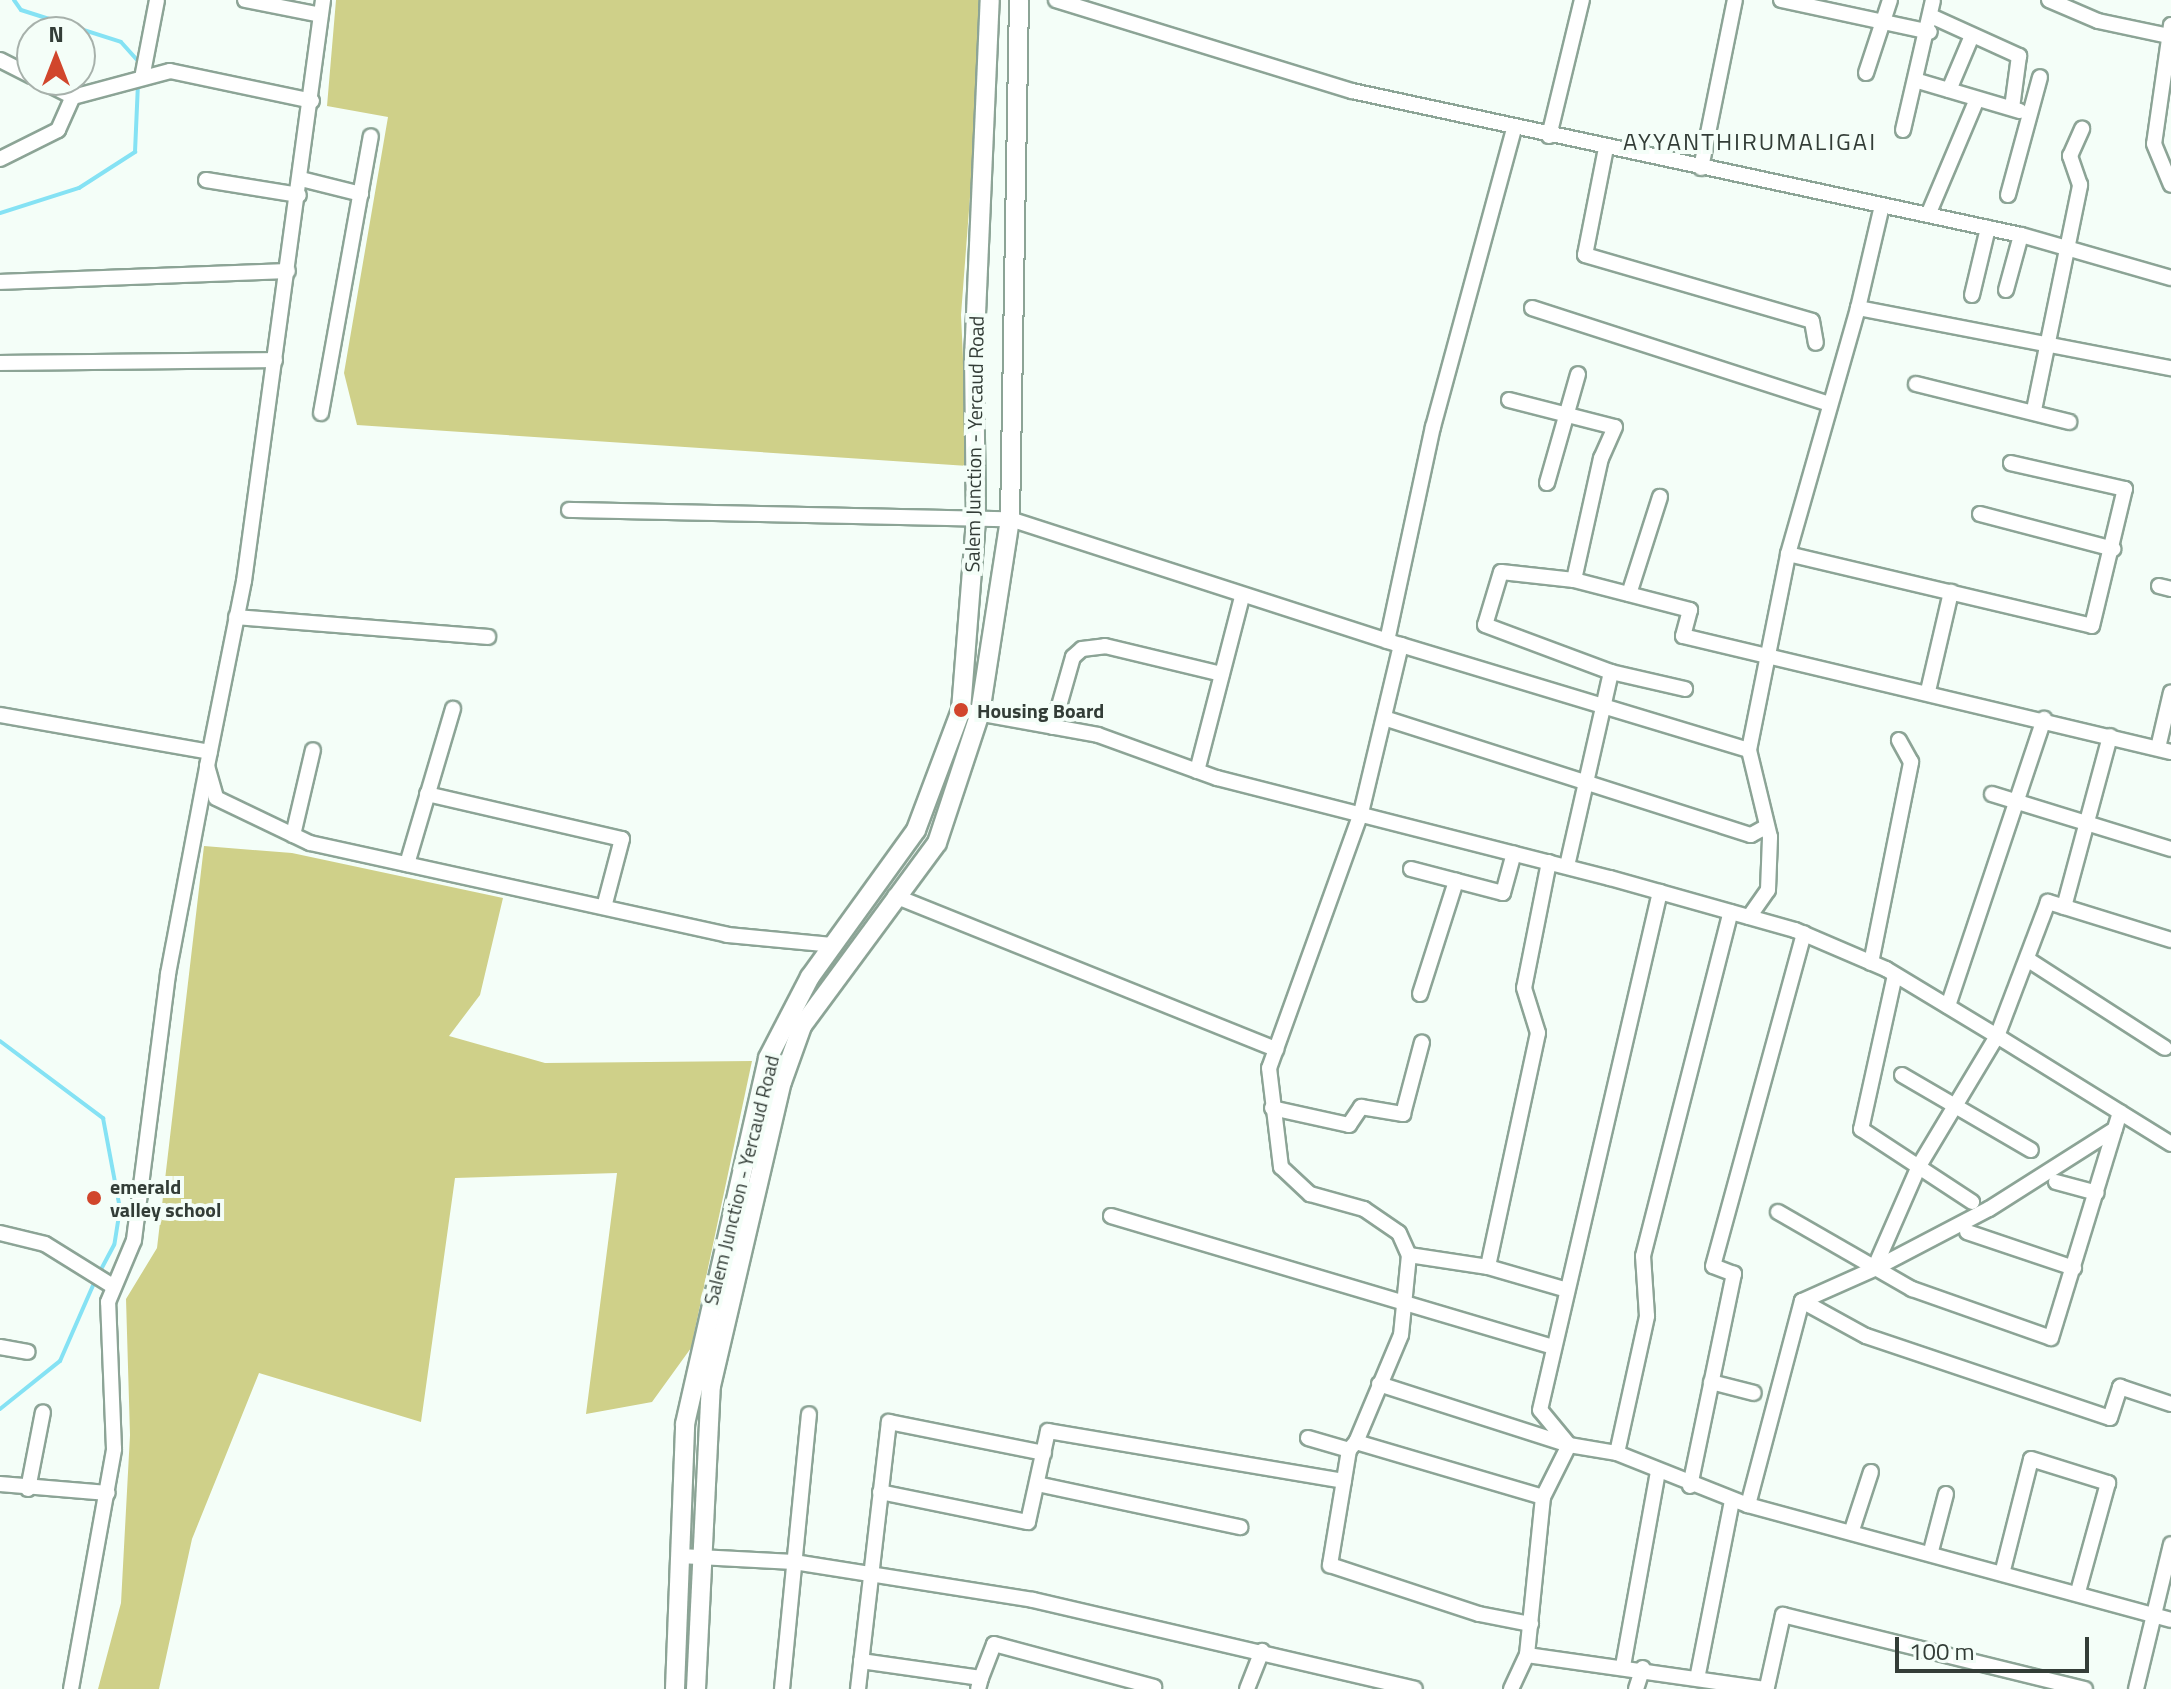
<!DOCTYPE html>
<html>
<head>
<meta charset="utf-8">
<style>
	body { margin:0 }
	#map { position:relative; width:2171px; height:1689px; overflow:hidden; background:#f4fef8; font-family:"Titillium Web",sans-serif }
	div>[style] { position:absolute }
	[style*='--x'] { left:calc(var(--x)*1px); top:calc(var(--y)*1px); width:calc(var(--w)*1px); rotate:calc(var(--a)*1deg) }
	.forest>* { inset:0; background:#cfd089 }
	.stream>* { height:4px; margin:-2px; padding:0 2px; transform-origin:2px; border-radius:2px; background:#85e2f4 }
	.roads { filter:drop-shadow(2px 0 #8ca496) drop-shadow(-2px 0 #8ca496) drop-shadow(0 2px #8ca496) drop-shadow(0 -2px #8ca496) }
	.minor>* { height:14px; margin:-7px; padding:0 7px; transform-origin:7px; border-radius:7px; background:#fff }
	.major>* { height:18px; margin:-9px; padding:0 9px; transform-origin:9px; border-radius:9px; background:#fff }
	.dots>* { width:22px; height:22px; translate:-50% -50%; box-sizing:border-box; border:4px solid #f4fef8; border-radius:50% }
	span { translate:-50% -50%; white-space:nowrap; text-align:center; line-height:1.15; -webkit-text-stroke:8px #f4fef8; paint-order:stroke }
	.street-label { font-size:20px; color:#333d37 }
	.poi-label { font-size:20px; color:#333d37; font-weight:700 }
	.left { translate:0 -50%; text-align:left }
	.quarter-label { font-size:24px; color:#333d37; letter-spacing:2px }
	.north { position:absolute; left:16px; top:16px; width:80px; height:80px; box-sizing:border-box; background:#f4fef8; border:2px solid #a7b1ab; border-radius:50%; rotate:0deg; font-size:22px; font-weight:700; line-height:32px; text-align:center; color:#333d37 }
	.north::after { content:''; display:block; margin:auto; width:28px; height:36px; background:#d1462c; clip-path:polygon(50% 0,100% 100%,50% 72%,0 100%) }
	.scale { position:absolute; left:1895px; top:1637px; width:194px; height:36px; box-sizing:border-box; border:4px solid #333d37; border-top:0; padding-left:10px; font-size:24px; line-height:28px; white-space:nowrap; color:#333d37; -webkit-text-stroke:6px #f4fef8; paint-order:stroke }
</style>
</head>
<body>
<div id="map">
	<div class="forest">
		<i style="clip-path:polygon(336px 0,985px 0,961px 315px,968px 466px,357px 425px,344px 373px,388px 117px,327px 106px)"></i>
		<i style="clip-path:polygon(204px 846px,292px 853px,503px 898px,480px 995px,449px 1036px,545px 1063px,752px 1061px,691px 1348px,652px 1402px,586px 1414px,617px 1173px,455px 1178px,421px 1422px,259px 1373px,192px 1539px,159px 1689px,98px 1689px,121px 1603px,130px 1435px,126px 1299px,157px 1248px)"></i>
	</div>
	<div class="stream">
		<i style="--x:14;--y:0;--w:12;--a:55"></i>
		<i style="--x:21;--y:10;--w:105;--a:17.7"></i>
		<i style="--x:121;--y:42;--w:27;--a:48"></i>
		<i style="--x:0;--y:213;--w:83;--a:-17.6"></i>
		<i style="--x:79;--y:188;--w:67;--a:-32.7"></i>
		<i style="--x:135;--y:152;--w:69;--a:-87.5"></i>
		<i style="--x:0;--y:1041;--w:129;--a:36.8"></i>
		<i style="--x:103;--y:1118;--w:93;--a:79.4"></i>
		<i style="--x:120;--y:1209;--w:36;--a:99"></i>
		<i style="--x:114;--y:1245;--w:32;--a:118"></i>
		<i style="--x:0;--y:1409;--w:77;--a:-38.7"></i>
		<i style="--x:60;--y:1361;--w:87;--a:-66.4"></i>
	</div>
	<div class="roads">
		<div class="minor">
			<i style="--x:245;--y:0;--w:77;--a:11.2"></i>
			<i style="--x:323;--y:0;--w:586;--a:97.74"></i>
			<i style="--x:244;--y:581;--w:189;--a:101.3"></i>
			<i style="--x:207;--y:766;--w:33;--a:74"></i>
			<i style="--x:216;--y:798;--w:104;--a:25.6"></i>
			<i style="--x:310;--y:843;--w:427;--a:12.4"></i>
			<i style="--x:727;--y:935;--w:106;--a:5.4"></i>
			<i style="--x:1056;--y:0;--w:310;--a:17.1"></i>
			<i style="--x:1352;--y:91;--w:684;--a:12.15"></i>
			<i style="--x:2021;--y:235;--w:156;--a:16"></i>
			<i style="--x:1781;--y:0;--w:152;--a:12.1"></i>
			<i style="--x:2049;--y:0;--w:53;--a:23.2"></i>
			<i style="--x:2098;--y:21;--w:67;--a:12"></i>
			<i style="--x:1931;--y:16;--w:97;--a:24.4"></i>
			<i style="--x:2019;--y:56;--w:52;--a:97.7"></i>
			<i style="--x:2171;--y:25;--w:120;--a:98.1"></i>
			<i style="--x:2154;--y:144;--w:44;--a:67.5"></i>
			<i style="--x:0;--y:60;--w:36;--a:27"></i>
			<i style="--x:1866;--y:73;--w:77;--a:-71.8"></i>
			<i style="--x:142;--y:78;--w:79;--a:-79.1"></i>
			<i style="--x:40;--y:80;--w:37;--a:27"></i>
			<i style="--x:73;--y:97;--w:100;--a:-15"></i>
			<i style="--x:170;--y:71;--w:145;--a:11.9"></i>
			<i style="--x:1918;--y:81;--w:106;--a:16.4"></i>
			<i style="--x:1949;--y:90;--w:56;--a:-67.1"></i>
			<i style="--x:1903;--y:130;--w:133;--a:-77"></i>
			<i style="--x:1549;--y:136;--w:140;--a:-76.4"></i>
			<i style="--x:1606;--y:148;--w:109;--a:101.1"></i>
			<i style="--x:1585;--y:255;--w:236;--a:16.2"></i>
			<i style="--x:1812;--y:321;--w:22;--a:80"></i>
			<i style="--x:0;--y:159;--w:65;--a:-26.6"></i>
			<i style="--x:58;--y:130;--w:36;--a:-66"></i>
			<i style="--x:1701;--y:168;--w:171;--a:-78.6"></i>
			<i style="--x:301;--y:179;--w:62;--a:14"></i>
			<i style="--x:206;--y:180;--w:94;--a:9.2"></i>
			<i style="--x:2008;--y:195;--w:122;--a:-74.8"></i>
			<i style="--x:1928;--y:215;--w:126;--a:-67.1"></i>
			<i style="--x:0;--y:282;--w:288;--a:-2.2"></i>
			<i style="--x:2006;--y:290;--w:57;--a:-74.7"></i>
			<i style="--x:1972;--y:295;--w:69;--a:-76.6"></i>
			<i style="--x:1532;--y:308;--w:313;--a:17.9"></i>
			<i style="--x:1858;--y:308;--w:105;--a:-76.8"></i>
			<i style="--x:0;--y:363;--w:275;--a:-0.6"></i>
			<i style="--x:1916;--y:384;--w:158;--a:13.9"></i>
			<i style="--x:1509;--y:400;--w:109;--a:14.3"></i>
			<i style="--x:1615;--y:427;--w:34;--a:114"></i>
			<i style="--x:1601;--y:458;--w:125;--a:102.5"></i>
			<i style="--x:1574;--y:580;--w:73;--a:-173.7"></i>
			<i style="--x:1501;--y:572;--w:55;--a:106.8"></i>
			<i style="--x:1485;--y:625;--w:134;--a:20.5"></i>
			<i style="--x:1611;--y:672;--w:76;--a:12.9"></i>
			<i style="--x:2034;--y:410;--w:230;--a:-78.4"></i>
			<i style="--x:2080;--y:185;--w:31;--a:-109"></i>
			<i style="--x:2070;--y:156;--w:30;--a:-66"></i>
			<i style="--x:321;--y:413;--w:281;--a:-79.8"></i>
			<i style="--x:1547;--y:483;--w:113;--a:-74.1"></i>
			<i style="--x:569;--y:510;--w:441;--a:1.2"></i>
			<i style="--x:1010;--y:519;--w:411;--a:17.9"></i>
			<i style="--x:1401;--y:645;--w:173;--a:103.4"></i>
			<i style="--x:1361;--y:813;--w:271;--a:109.8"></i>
			<i style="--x:1269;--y:1068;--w:100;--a:83.1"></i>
			<i style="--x:1281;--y:1167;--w:40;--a:43"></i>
			<i style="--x:1310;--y:1194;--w:56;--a:15.5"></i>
			<i style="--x:1364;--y:1209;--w:42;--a:34.4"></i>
			<i style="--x:1399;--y:1233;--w:24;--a:66"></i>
			<i style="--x:1409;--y:1255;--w:80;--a:95.7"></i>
			<i style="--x:1401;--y:1335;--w:116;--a:112.8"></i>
			<i style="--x:1980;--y:514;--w:138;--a:14.7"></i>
			<i style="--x:1788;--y:554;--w:312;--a:13.3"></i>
			<i style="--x:2092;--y:626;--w:141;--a:-76.5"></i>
			<i style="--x:2125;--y:489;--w:117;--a:-167.2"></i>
			<i style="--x:1574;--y:580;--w:120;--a:14.5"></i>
			<i style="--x:1690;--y:610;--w:27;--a:105"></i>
			<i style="--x:1683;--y:636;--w:502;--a:13.37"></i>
			<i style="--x:2159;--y:586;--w:12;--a:14"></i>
			<i style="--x:1629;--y:594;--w:102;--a:-72.3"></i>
			<i style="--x:236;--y:617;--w:253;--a:4.5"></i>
			<i style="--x:1387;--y:641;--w:219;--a:-77.9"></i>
			<i style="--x:1433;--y:427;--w:310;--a:-74.8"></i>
			<i style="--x:1401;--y:645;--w:363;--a:16.8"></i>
			<i style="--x:1749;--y:750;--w:200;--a:-78.7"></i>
			<i style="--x:1788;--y:554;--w:256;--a:-74.1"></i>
			<i style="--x:1858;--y:308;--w:319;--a:10.9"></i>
			<i style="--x:1928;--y:691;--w:102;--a:-76.9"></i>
			<i style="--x:972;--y:712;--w:128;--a:10.3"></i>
			<i style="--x:1098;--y:735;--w:127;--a:19.9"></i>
			<i style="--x:1217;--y:778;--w:406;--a:14.3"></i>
			<i style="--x:1610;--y:878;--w:192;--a:15.7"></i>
			<i style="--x:1795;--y:930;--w:99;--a:23.2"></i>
			<i style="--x:1886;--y:969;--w:130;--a:31.1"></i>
			<i style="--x:1997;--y:1036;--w:152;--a:121"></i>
			<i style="--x:1919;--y:1166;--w:112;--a:113.6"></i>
			<i style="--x:1874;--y:1269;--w:79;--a:156"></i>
			<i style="--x:1802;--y:1301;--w:73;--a:28.7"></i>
			<i style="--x:1866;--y:1336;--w:257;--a:18.6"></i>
			<i style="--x:2110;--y:1418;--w:33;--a:-72"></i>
			<i style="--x:2120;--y:1387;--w:54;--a:18.4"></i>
			<i style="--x:0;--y:715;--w:213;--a:10"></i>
			<i style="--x:1384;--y:718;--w:385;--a:17.7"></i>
			<i style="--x:1751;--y:835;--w:18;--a:-29"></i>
			<i style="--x:1053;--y:727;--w:73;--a:-74.1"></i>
			<i style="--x:1073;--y:657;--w:12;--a:-42"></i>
			<i style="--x:1082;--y:649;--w:23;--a:-7"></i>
			<i style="--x:1105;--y:646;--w:120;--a:13.5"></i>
			<i style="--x:2158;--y:748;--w:57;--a:-76.9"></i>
			<i style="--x:1197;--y:771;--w:180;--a:-75.5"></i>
			<i style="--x:427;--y:794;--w:200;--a:13"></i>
			<i style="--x:622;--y:839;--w:70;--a:104.8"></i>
			<i style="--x:1992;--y:794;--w:187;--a:17.1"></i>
			<i style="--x:293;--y:835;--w:87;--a:-76.8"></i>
			<i style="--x:1549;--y:862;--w:128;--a:101.2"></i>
			<i style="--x:1524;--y:988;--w:47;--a:72.7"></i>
			<i style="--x:1538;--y:1033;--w:239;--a:102.1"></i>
			<i style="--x:1488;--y:1267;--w:79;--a:16.1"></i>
			<i style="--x:407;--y:864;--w:162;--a:-73.5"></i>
			<i style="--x:1567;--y:866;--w:199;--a:-77.2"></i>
			<i style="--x:1411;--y:869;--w:95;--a:14.6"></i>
			<i style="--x:1503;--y:893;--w:41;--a:-74.6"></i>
			<i style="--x:895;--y:896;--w:411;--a:21.9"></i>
			<i style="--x:2064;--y:907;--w:177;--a:-74.9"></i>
			<i style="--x:1749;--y:917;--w:33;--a:-55"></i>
			<i style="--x:1768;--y:890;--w:53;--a:-87.8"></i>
			<i style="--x:1770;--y:837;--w:89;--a:-103.6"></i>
			<i style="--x:2171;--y:940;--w:129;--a:-162.8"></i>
			<i style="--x:2048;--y:902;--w:143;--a:110.8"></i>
			<i style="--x:1997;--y:1036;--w:205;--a:31.8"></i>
			<i style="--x:2027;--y:959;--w:164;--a:32.8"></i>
			<i style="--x:1871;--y:963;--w:205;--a:-78.7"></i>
			<i style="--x:1911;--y:762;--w:25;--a:-119"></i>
			<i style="--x:1895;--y:975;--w:158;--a:102.4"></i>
			<i style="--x:1861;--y:1129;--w:133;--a:33.3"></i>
			<i style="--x:1420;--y:994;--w:119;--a:-72.3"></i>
			<i style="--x:1948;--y:1006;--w:303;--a:-71.5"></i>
			<i style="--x:1902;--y:1075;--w:149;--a:30.2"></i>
			<i style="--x:1272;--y:1108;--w:79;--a:12.4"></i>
			<i style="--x:1349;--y:1125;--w:22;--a:-56"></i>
			<i style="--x:1361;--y:1107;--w:43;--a:9.5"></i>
			<i style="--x:1403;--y:1114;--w:74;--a:-75.2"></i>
			<i style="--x:2056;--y:1182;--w:42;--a:15"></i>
			<i style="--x:1778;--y:1212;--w:155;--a:29.9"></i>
			<i style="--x:1912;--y:1289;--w:147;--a:19.4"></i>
			<i style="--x:2051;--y:1338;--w:236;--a:-73"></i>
			<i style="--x:1111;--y:1216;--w:460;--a:16.5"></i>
			<i style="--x:1967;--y:1232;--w:113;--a:18.6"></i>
			<i style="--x:0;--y:1233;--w:46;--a:13.7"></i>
			<i style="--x:45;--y:1244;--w:81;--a:31.9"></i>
			<i style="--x:1409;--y:1255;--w:80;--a:8.6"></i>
			<i style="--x:1874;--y:1269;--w:130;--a:-27.6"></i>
			<i style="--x:1989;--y:1209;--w:149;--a:-32.4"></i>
			<i style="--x:0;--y:1347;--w:28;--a:10"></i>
			<i style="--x:1711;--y:1382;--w:44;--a:14.3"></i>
			<i style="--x:1379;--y:1384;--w:200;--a:17.8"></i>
			<i style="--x:1569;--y:1445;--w:45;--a:-129.6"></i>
			<i style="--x:1540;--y:1410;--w:532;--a:-76.96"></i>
			<i style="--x:1308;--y:1438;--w:43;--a:16.3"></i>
			<i style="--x:1349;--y:1450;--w:11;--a:-49"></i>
			<i style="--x:1356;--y:1442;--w:195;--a:16.4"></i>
			<i style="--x:1543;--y:1497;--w:159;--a:95.8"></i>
			<i style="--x:1349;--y:1450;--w:117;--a:99.4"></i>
			<i style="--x:1330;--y:1565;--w:157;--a:18.2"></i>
			<i style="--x:1479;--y:1614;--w:53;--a:10.9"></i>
			<i style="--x:1617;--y:1453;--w:140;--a:-77.6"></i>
			<i style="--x:1647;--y:1316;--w:60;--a:-93.8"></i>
			<i style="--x:1643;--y:1256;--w:355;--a:-75.7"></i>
			<i style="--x:0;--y:1484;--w:108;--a:4.8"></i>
			<i style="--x:1037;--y:1484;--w:208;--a:12"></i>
			<i style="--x:1690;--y:1486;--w:217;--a:-78.3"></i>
			<i style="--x:1734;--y:1274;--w:22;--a:-159"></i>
			<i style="--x:1713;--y:1266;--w:345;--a:-74.7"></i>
			<i style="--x:28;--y:1489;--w:78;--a:-79"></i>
			<i style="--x:880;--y:1492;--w:151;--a:11.5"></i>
			<i style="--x:1028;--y:1522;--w:93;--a:-77.6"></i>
			<i style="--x:1048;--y:1431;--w:300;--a:9.6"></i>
			<i style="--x:1543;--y:1497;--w:58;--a:-63.4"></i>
			<i style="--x:1569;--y:1445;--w:49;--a:9.5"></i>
			<i style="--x:1617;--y:1453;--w:141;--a:21.7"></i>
			<i style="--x:1748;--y:1505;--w:438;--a:15.2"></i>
			<i style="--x:1748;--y:1505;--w:211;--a:-75.2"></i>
			<i style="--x:1852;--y:1530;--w:61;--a:-71.9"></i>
			<i style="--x:1931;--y:1551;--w:59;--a:-75.3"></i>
			<i style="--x:680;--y:1556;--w:114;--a:3"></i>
			<i style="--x:794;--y:1562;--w:242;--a:9"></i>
			<i style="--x:1033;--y:1600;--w:392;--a:13.1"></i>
			<i style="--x:2003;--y:1570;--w:114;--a:-75.8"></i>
			<i style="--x:2031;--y:1459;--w:81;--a:17.3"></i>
			<i style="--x:2108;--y:1483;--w:113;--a:105.4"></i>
			<i style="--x:861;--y:1661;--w:121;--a:8.1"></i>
			<i style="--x:981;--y:1678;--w:11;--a:105"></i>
			<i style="--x:1623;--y:1666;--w:198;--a:-79.8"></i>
			<i style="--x:1698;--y:1674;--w:177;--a:-78.9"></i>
			<i style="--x:981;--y:1678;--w:36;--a:-69"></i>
			<i style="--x:994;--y:1644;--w:166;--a:15"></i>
			<i style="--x:1767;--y:1687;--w:74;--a:-77.5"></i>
			<i style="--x:1783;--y:1615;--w:311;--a:13.8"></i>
			<i style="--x:71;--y:1689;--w:244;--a:-79.8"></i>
			<i style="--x:114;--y:1449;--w:147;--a:-92.3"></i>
			<i style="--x:108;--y:1302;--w:67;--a:-67.2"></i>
			<i style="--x:134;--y:1240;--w:268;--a:-82.7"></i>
			<i style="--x:168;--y:974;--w:210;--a:-79.3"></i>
			<i style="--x:782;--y:1689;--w:276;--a:-84.4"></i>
			<i style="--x:858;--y:1689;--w:269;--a:-83.4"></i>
			<i style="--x:889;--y:1422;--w:158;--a:11.3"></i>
			<i style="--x:1247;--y:1689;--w:41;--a:-68.5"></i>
			<i style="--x:1511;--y:1689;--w:38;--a:-65"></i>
			<i style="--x:1527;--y:1655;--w:242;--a:8.1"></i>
			<i style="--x:1636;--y:1689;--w:22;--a:-72"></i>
			<i style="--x:2136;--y:1689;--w:149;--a:-76.4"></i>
		</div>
		<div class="major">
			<i style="--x:675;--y:1689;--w:265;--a:-87.8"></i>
			<i style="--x:685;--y:1424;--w:375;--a:-77.2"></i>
			<i style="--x:768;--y:1058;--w:91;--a:-62.6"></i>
			<i style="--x:810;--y:977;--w:181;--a:-54.2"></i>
			<i style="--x:916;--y:830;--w:128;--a:-69.4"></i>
			<i style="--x:961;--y:710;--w:191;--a:-85.5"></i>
			<i style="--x:976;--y:520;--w:160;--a:-90.7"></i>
			<i style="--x:974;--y:360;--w:360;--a:-87.5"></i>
			<i style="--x:696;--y:1689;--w:303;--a:-87.2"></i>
			<i style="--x:711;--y:1386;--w:312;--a:-76.9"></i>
			<i style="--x:782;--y:1082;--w:59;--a:-70.3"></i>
			<i style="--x:802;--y:1026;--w:227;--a:-53.6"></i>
			<i style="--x:937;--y:843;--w:137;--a:-71.7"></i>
			<i style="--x:980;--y:713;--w:196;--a:-81.2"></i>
			<i style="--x:1010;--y:519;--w:519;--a:-89.01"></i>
		</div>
	</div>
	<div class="dots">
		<i style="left:961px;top:710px;background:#d1462c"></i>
		<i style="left:94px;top:1198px;background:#d1462c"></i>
	</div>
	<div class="street-label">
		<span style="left:974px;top:444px;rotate:-89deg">Salem Junction - Yercaud Road</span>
		<span style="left:741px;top:1180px;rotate:-76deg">Salem Junction - Yercaud Road</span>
	</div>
	<div class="poi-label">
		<span class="left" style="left:977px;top:710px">Housing Board</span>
		<span class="left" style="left:110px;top:1198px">emerald<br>valley school</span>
	</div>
	<div class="quarter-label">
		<span style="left:1750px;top:142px">AYYANTHIRUMALIGAI</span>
	</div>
	<div class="north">N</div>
	<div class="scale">100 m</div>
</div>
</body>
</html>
